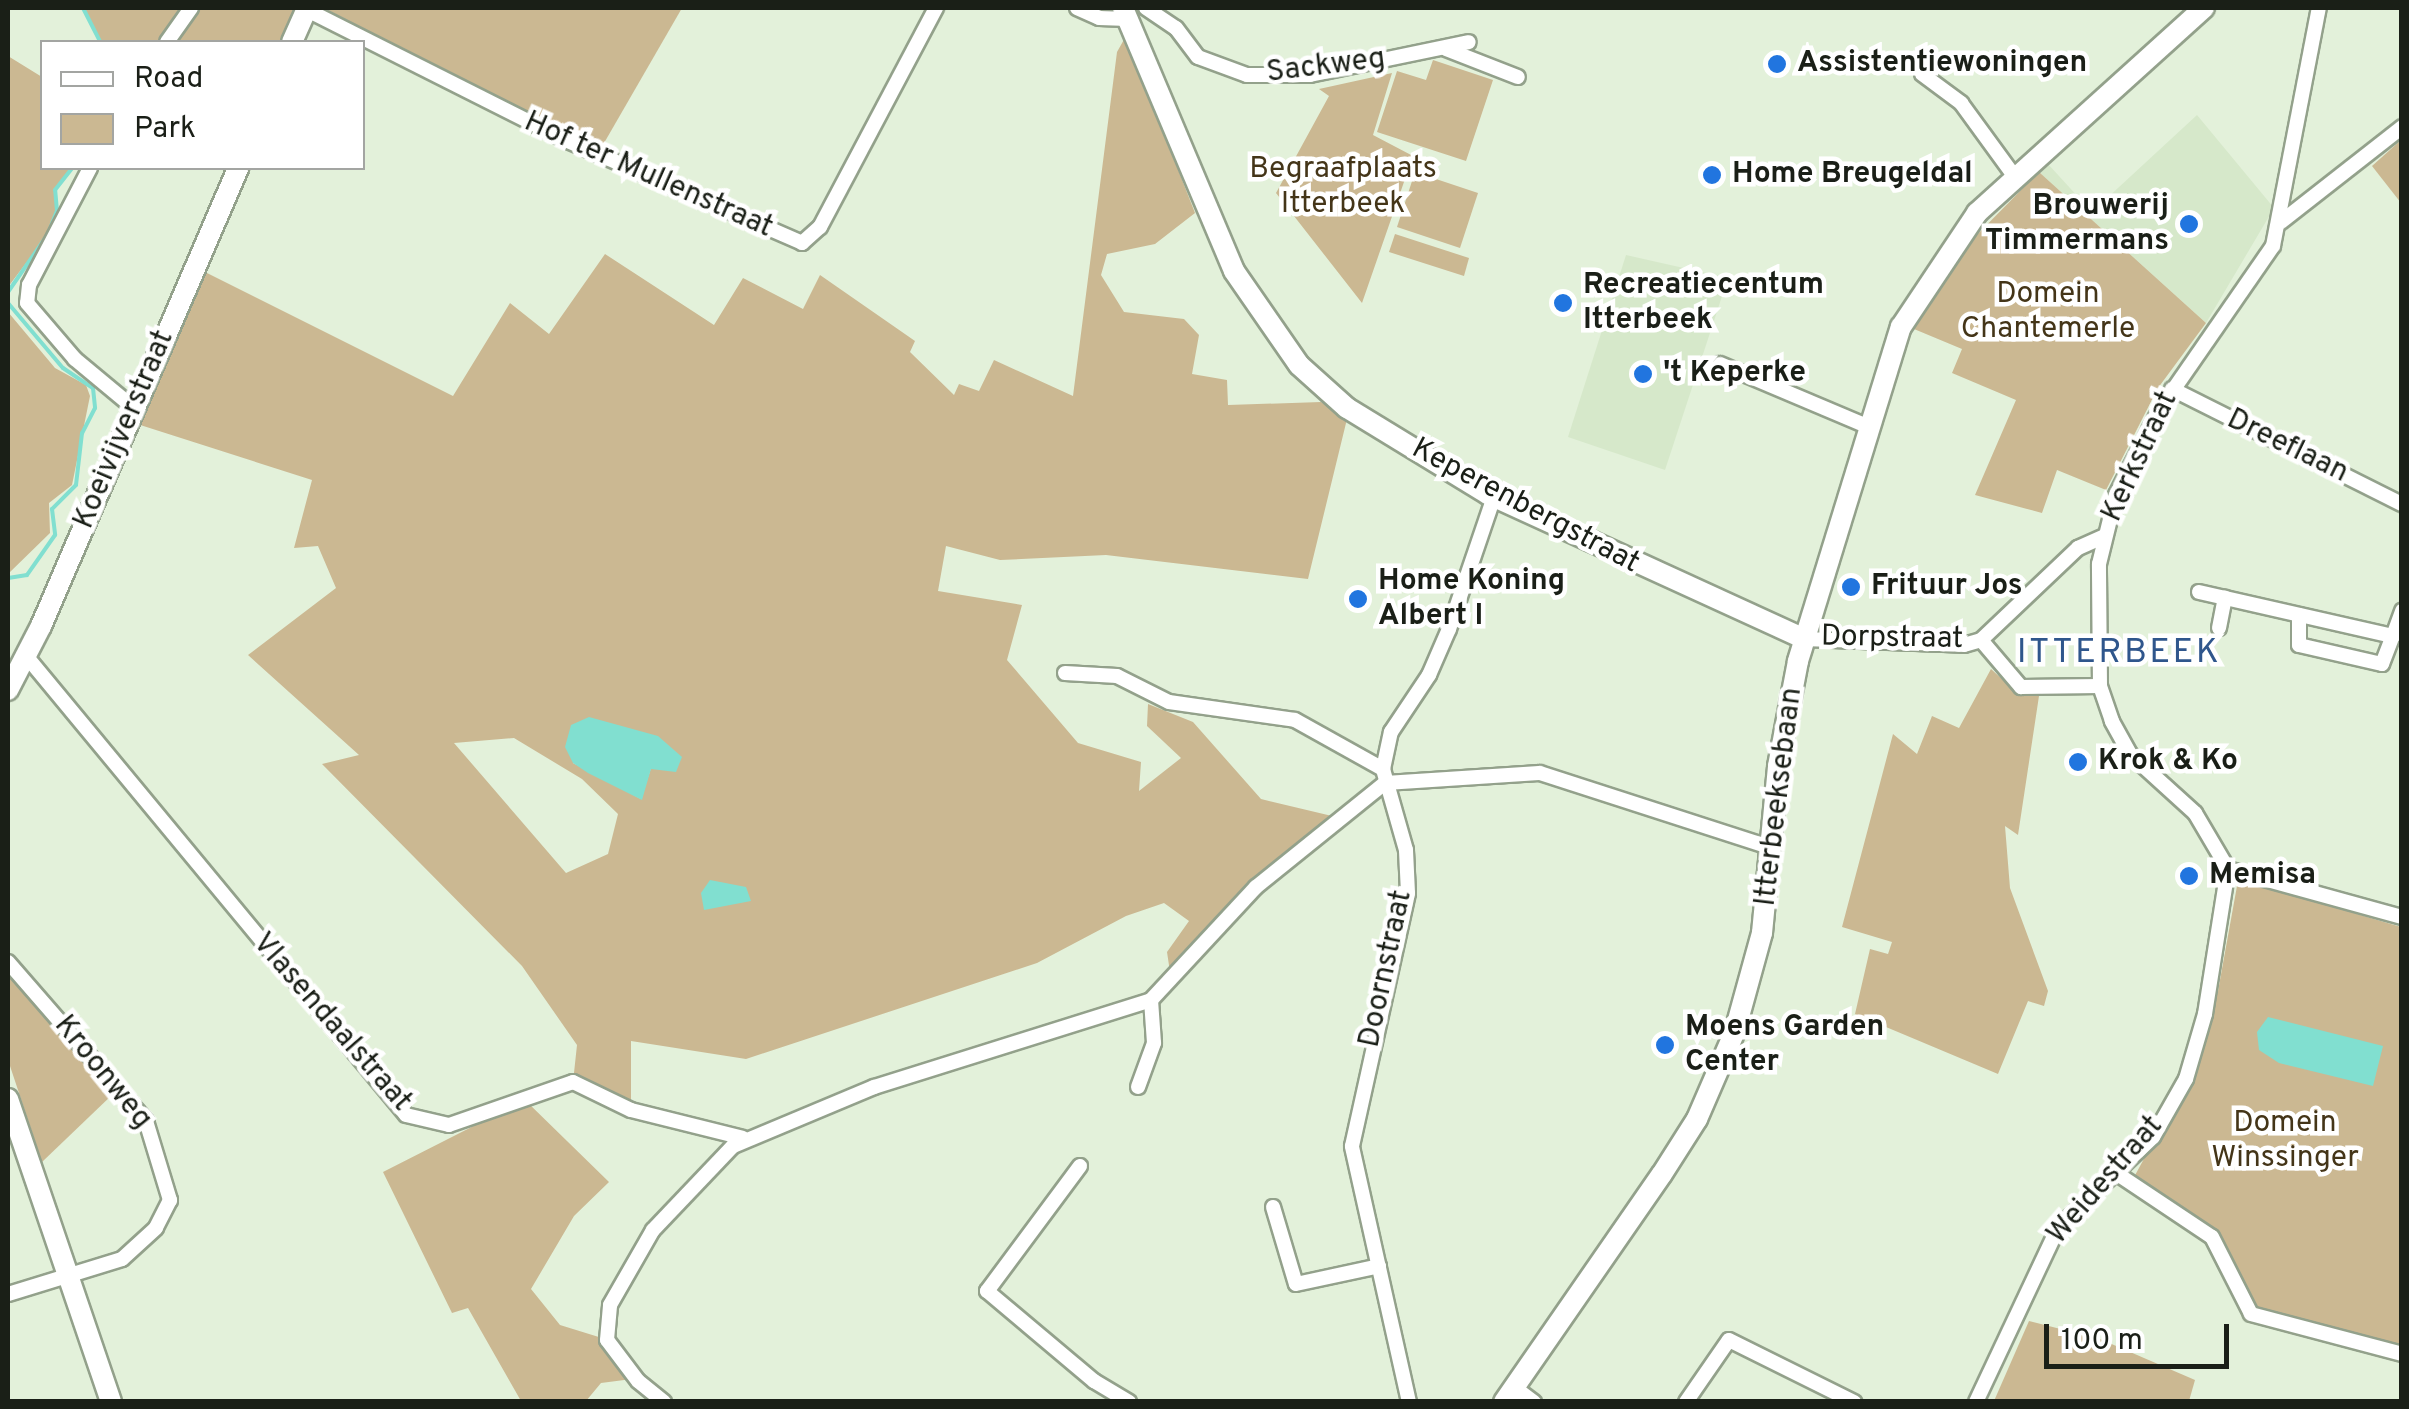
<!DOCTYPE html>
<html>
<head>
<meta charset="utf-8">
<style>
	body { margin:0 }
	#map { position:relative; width:2409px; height:1409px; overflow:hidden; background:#e3f1da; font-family:Overpass,sans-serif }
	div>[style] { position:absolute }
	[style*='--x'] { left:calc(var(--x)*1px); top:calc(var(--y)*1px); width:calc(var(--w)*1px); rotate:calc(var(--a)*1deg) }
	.built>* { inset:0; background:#d6e8ca }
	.green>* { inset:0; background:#cbb892 }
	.water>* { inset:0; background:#81dfd0 }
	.stream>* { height:4px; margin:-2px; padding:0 2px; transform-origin:2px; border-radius:2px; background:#81dfd0 }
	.roads { filter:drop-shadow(2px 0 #93a18b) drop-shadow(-2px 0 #93a18b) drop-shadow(0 2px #93a18b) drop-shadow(0 -2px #93a18b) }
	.street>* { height:14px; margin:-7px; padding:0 7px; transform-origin:7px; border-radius:7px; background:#fff }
	.secondary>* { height:20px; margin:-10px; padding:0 10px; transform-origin:10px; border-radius:10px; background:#fff }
	.dots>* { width:28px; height:28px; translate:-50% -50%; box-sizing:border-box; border:5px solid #fff; border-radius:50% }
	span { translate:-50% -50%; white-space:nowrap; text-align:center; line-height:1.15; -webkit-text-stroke:9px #fff; paint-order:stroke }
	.poi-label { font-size:30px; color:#1a1f17; font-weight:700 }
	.left { translate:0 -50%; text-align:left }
	.right { translate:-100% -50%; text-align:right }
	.street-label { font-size:30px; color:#1a1f17 }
	.park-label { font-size:30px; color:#443518 }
	.quarter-label { font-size:35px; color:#2f568c; letter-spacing:2.5px }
	.frame { position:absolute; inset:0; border:10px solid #1a1f17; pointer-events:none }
	.legend { position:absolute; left:40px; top:40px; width:325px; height:130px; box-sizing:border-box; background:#fff; border:2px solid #a3a5a2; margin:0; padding:12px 18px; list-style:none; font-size:30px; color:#1a1f17 }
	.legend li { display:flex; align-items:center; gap:20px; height:50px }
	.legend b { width:50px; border:2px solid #a3a5a2 }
	.scale { position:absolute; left:2044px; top:1324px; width:185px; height:45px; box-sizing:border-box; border:5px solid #1a1f17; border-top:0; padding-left:12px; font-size:30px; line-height:35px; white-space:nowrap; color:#1a1f17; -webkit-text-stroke:8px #fff; paint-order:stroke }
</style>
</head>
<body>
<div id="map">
	<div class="built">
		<i style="clip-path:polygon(2197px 115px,2274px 208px,2206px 323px,2039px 172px,2048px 164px,2092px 212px)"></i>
		<i style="clip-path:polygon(1626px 255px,1728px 278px,1665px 470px,1568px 437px)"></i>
	</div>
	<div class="green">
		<i style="clip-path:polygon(83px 8px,297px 8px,282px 42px,100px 42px)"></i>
		<i style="clip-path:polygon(324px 8px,682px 8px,600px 150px)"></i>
		<i style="clip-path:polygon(evenodd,1126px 36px,1195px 213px,1155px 244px,1107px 254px,1101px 275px,1124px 312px,1184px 319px,1199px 335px,1192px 374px,1227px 380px,1228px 405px,1321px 402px,1347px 419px,1308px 579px,1106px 555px,1000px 560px,946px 546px,938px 591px,1022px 605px,1007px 660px,1078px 743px,1141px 762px,1139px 791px,1181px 758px,1147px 726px,1148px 704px,1193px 722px,1261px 799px,1332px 816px,1236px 896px,1170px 972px,1167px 952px,1189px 921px,1164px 903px,1126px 916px,1037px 963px,746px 1059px,631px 1041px,631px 1110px,573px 1082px,577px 1045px,522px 966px,322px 764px,359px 755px,248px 655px,336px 588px,318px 546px,294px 548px,312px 480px,134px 423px,201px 270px,453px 396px,510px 303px,549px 334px,605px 254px,714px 325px,743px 278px,803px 309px,820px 275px,915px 341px,910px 352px,954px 395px,959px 384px,979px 391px,994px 360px,1073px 396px,1117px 52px,1126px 36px,514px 738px,582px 779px,618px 814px,608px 854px,566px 873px,454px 743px,514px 738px,1126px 36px,681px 757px,651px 768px,641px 799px,573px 763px,681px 757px)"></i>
		<i style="clip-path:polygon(8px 56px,42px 77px,42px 168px,72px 168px,55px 190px,57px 211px,48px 234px,8px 287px)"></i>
		<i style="clip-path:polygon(1433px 60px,1493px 80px,1466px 161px,1377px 132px,1397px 71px,1426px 80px)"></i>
		<i style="clip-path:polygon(1392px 73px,1373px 135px,1413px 156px,1362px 303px,1276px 193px,1329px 96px,1319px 89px)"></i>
		<i style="clip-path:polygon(2401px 140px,2401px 203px,2372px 166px)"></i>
		<i style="clip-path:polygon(1415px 172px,1478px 193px,1460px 248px,1397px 227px)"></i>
		<i style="clip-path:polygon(2039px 172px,2206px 323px,2158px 388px,2106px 490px,2057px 470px,2042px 513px,1975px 495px,2016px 400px,1952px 373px,1962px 349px,1914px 329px,1960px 252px)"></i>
		<i style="clip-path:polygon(1395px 234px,1469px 258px,1464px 276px,1389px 252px)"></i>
		<i style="clip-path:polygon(8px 312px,55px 368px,86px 385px,90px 396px,72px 485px,49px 503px,50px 533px,8px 574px)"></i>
		<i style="clip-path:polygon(1991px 669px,2015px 691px,2039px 696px,2018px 835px,2005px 826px,2010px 888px,2048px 991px,2044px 1006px,2028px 1001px,1998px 1074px,1855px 1014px,1870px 949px,1888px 954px,1892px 942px,1842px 927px,1893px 734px,1917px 754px,1932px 716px,1959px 728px)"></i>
		<i style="clip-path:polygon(2245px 881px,2401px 927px,2401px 1349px,2255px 1312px,2211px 1228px,2133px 1179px,2190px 1074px,2218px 991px,2237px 886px)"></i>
		<i style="clip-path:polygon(8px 970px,113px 1094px,42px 1162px,8px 1060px)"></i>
		<i style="clip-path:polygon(525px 1100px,609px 1182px,574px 1216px,531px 1289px,560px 1325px,602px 1338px,632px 1379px,601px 1383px,586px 1401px,521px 1401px,468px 1308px,452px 1313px,383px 1172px)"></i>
		<i style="clip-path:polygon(2029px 1321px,2100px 1339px,2195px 1380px,2189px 1401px,1994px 1401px)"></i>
	</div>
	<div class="water">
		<i style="clip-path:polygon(589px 717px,658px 736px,682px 757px,676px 772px,651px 769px,642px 800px,588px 773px,573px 763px,565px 747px,571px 725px)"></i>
		<i style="clip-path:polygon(710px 880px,746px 887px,751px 901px,704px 910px,701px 893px)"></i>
		<i style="clip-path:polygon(2268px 1017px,2383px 1046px,2373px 1086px,2279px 1063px,2259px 1050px,2257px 1032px)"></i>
	</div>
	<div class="stream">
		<i style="--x:83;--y:8;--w:38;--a:63"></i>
		<i style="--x:8;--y:292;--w:70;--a:-55.4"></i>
		<i style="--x:48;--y:234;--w:25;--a:-69"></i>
		<i style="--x:57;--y:211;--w:21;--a:-95"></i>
		<i style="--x:55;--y:190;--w:28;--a:-52"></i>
		<i style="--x:8;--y:303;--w:85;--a:49.8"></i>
		<i style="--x:63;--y:368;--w:36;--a:34"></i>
		<i style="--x:93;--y:388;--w:20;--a:84"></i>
		<i style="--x:95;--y:408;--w:28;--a:117"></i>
		<i style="--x:82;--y:433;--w:52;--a:96.6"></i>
		<i style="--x:76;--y:485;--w:34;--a:135"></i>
		<i style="--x:52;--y:509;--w:26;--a:83"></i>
		<i style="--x:55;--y:535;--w:49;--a:125"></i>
		<i style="--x:27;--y:575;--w:19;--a:171"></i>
	</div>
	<div class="roads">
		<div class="street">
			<i style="--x:303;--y:8;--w:289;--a:26.7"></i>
			<i style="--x:561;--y:138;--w:263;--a:23.5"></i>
			<i style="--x:802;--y:243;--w:24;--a:-42"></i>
			<i style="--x:820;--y:227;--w:248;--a:-62.1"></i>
			<i style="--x:1077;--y:8;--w:24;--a:24"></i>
			<i style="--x:1099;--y:18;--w:29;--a:2"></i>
			<i style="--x:1146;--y:8;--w:36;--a:34"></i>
			<i style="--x:1176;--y:28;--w:36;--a:53"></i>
			<i style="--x:1198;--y:57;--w:52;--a:20.2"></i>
			<i style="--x:1247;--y:75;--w:63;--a:0"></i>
			<i style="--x:1310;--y:75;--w:162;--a:-11.7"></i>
			<i style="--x:167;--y:42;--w:42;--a:-54.8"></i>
			<i style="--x:1446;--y:49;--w:77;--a:21.3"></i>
			<i style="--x:1922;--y:74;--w:49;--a:36.6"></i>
			<i style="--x:1961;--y:103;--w:92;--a:53.9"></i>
			<i style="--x:90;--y:168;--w:132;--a:117.5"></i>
			<i style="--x:29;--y:285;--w:18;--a:96"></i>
			<i style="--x:27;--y:303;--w:74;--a:49.4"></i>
			<i style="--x:75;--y:359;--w:78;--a:39.8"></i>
			<i style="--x:2281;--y:222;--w:154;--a:-38.1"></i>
			<i style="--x:1720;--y:364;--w:162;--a:22.9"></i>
			<i style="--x:2172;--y:389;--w:257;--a:26.6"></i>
			<i style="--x:2199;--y:592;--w:199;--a:12.8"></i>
			<i style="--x:2393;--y:636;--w:27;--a:-70"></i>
			<i style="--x:2299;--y:615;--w:30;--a:90"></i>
			<i style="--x:2299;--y:645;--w:85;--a:12.9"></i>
			<i style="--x:2382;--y:664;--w:30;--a:-69"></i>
			<i style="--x:2219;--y:628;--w:31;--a:-79"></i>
			<i style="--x:1804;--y:639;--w:160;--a:2.1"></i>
			<i style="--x:1964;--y:645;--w:18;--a:-16"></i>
			<i style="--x:1981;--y:640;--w:134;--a:-43.5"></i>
			<i style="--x:2078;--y:548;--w:27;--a:-24"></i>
			<i style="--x:1981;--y:640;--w:62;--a:49.6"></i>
			<i style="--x:2021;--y:687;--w:79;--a:-0.7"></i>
			<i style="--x:27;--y:657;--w:594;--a:50.39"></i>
			<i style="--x:406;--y:1115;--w:44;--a:13.1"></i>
			<i style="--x:449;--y:1125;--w:131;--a:-19.1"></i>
			<i style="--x:573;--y:1082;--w:64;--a:25.8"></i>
			<i style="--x:631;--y:1110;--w:115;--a:14"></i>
			<i style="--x:1065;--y:673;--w:52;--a:3.3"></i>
			<i style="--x:1117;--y:676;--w:58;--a:26.6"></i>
			<i style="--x:1169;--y:702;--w:127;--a:8.1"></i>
			<i style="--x:1295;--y:720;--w:101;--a:29.1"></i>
			<i style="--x:2228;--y:869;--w:180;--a:15.4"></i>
			<i style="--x:8;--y:962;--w:211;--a:49"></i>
			<i style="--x:146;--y:1121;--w:83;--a:73.1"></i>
			<i style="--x:170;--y:1200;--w:31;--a:117"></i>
			<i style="--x:156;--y:1228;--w:46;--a:137.6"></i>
			<i style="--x:122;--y:1259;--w:119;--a:162.9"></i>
			<i style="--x:1138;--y:1087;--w:47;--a:-70"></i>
			<i style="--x:1154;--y:1043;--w:43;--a:-94"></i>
			<i style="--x:1080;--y:1166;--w:156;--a:126.6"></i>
			<i style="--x:987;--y:1291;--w:140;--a:40.1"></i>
			<i style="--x:1094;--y:1381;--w:41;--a:31"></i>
			<i style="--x:2116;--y:1173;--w:115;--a:33.7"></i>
			<i style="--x:2212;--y:1237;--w:86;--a:63.1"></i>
			<i style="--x:2251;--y:1314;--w:156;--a:14.8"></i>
			<i style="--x:1273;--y:1207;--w:80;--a:73.4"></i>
			<i style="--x:1296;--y:1284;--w:85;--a:-12.2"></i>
			<i style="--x:1514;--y:1387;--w:25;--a:37"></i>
			<i style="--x:664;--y:1402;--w:33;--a:-141"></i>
			<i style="--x:638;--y:1381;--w:51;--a:-127.1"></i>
			<i style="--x:607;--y:1340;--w:35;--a:-85"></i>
			<i style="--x:610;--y:1305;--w:86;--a:-60.2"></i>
			<i style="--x:653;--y:1230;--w:116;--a:-46.4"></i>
			<i style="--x:733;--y:1146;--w:153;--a:-22.7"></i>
			<i style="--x:874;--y:1087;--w:290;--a:-17.4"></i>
			<i style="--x:1151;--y:1000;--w:154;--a:-47.1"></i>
			<i style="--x:1256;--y:887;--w:166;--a:-38.9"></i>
			<i style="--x:1385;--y:783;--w:155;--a:-3.7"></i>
			<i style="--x:1540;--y:773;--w:244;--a:17.9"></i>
			<i style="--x:1409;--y:1402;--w:262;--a:-102.6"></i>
			<i style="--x:1352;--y:1146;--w:259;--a:-77.5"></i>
			<i style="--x:1408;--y:893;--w:43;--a:-92.7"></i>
			<i style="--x:1406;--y:850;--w:84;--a:-105.9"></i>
			<i style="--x:1383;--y:769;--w:38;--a:-78"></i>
			<i style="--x:1391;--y:732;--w:69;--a:-56.3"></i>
			<i style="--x:1429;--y:675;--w:50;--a:-66.5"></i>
			<i style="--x:1449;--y:629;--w:139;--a:-71.2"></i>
			<i style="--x:1686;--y:1402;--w:75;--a:-55.3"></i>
			<i style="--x:1729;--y:1340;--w:140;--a:26.4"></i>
			<i style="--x:1976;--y:1402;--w:192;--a:-64.8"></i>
			<i style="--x:2058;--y:1228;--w:132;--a:-43.8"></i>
			<i style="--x:2153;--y:1137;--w:67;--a:-60.4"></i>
			<i style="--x:2186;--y:1079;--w:68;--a:-73.7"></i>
			<i style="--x:2205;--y:1014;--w:147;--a:-81"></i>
			<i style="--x:2228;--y:869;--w:65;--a:-120.5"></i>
			<i style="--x:2195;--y:813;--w:88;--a:-137.8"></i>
			<i style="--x:2130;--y:754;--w:38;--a:-119"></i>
			<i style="--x:2112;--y:721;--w:37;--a:-109"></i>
			<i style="--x:2100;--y:686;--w:122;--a:-90.5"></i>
			<i style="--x:2099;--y:564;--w:71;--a:-76.2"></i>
			<i style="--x:2116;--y:495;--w:97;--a:-62.9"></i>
			<i style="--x:2160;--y:409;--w:198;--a:-55.3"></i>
			<i style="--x:2273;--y:246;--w:242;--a:-79.1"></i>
		</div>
		<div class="secondary">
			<i style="--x:1123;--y:8;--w:285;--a:67.1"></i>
			<i style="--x:1234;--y:271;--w:114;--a:55.3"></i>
			<i style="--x:1299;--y:365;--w:64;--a:41.9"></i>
			<i style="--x:1347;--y:408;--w:165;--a:31.4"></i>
			<i style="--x:1488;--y:494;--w:348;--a:24.6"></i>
			<i style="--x:292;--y:42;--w:37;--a:-66"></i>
			<i style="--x:8;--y:690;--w:72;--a:-62.7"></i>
			<i style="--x:41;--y:626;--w:499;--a:-66.7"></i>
			<i style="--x:8;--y:1099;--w:320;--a:71.2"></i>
			<i style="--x:1504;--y:1402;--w:277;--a:-55.3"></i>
			<i style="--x:1662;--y:1174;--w:65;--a:-57.5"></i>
			<i style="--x:1697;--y:1119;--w:96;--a:-66.6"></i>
			<i style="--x:1735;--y:1031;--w:102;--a:-74.6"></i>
			<i style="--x:1762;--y:933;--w:168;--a:-84.5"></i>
			<i style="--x:1778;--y:766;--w:107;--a:-79.2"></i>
			<i style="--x:1798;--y:661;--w:350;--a:-72.9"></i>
			<i style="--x:1901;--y:327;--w:137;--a:-56.3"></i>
			<i style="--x:1977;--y:213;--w:306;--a:-42.1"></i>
		</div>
	</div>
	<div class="dots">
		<i style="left:1777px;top:64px;background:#2175df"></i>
		<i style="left:1712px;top:175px;background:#2175df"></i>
		<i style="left:2189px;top:224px;background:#2175df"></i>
		<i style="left:1563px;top:303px;background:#2175df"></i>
		<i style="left:1643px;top:374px;background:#2175df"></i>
		<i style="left:1851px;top:587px;background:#2175df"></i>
		<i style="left:1358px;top:599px;background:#2175df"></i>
		<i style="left:2078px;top:762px;background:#2175df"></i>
		<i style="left:2189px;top:876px;background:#2175df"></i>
		<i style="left:1665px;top:1045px;background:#2175df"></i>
	</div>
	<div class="poi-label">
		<span class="left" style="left:1797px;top:64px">Assistentiewoningen</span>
		<span class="left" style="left:1732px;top:175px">Home Breugeldal</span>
		<span class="right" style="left:2169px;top:224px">Brouwerij<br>Timmermans</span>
		<span class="left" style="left:1583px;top:303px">Recreatiecentum<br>Itterbeek</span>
		<span class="left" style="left:1663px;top:374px">'t Keperke</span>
		<span class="left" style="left:1378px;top:599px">Home Koning<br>Albert I</span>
		<span class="left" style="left:1871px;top:587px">Frituur Jos</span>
		<span class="left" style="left:2098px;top:762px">Krok &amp; Ko</span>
		<span class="left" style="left:2209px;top:876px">Memisa</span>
		<span class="left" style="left:1685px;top:1045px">Moens Garden<br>Center</span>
	</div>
	<div class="street-label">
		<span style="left:1326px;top:67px;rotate:-7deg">Sackweg</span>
		<span style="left:648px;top:176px;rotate:24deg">Hof ter Mullenstraat</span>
		<span style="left:125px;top:430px;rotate:-67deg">Koeivijverstraat</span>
		<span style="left:2287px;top:447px;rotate:26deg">Dreeflaan</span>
		<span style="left:2141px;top:457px;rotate:-65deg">Kerkstraat</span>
		<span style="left:1525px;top:507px;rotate:28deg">Keperenbergstraat</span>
		<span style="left:1892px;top:639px;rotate:1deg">Dorpstraat</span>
		<span style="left:1780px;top:797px;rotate:-83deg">Itterbeeksebaan</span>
		<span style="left:1387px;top:969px;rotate:-78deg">Doornstraat</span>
		<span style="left:331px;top:1023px;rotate:49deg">Vlasendaalstraat</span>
		<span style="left:102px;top:1073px;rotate:51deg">Kroonweg</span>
		<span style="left:2106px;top:1181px;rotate:-49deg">Weidestraat</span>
	</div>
	<div class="park-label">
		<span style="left:1343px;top:187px">Begraafplaats<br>Itterbeek</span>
		<span style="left:2048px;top:312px">Domein<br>Chantemerle</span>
		<span style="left:2285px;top:1141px">Domein<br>Winssinger</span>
	</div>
	<div class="quarter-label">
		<span style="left:2119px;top:653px">ITTERBEEK</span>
	</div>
	<div class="frame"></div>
	<ul class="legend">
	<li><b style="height:12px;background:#fff"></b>Road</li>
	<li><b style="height:28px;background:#cbb892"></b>Park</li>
	</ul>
	<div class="scale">100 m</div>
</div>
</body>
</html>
